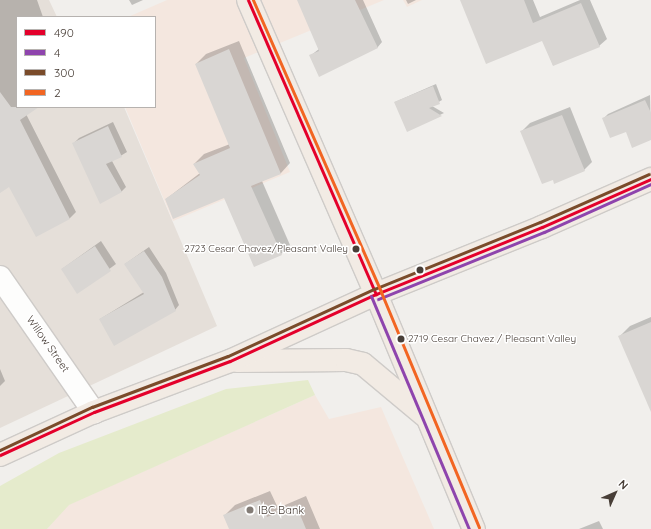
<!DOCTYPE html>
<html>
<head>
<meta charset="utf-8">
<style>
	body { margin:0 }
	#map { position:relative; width:651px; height:529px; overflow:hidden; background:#f1efec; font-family:Quicksand,sans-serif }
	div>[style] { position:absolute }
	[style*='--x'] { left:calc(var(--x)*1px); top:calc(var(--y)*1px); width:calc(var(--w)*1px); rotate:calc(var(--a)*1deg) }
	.residential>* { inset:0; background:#e5dfd9 }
	.commercial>* { inset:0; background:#f4e7df }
	.green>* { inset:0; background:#e5ebcc }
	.shadow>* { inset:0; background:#0003 }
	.building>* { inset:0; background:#d9d6d3 }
	.roads { filter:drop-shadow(1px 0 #cecbc8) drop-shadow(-1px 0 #cecbc8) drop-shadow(0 1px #cecbc8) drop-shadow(0 -1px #cecbc8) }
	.minor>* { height:22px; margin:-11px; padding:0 11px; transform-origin:11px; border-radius:11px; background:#fdfdfc }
	.major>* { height:22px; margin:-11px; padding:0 11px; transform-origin:11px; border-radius:11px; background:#f2ebe4 }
	.bus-1>* { height:3px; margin:-1.5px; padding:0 1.5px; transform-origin:1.5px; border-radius:1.5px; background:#e4002b }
	.bus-2>* { height:3px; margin:-1.5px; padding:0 1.5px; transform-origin:1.5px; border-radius:1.5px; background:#8e44ad }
	.bus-3>* { height:3px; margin:-1.5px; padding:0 1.5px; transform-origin:1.5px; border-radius:1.5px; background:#7a4b2a }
	.bus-4>* { height:3px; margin:-1.5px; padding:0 1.5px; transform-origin:1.5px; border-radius:1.5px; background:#f26522 }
	.dots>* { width:11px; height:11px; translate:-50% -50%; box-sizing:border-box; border:2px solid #fff; border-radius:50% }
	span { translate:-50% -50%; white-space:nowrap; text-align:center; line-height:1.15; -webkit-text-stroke:3px #fff; paint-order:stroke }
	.bus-label { font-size:10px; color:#483e37 }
	.right { translate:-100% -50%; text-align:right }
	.left { translate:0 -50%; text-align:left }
	.street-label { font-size:11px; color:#483e37 }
	.poi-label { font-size:11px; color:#483e37 }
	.legend { position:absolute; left:16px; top:16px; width:140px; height:92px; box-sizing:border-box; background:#fff; border:1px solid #b6b2af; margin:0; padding:5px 7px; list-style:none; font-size:12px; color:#483e37 }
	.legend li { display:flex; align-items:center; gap:8px; height:20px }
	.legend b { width:20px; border:1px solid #b6b2af }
	.north { position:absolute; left:595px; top:473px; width:40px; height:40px; -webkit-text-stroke:3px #fff; paint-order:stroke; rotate:45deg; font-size:11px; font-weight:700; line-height:16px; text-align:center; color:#483e37 }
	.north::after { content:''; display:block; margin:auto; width:14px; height:18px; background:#483e37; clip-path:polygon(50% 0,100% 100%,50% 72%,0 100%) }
</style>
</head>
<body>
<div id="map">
	<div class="residential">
		<i style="clip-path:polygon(0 0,49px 0,57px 17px,17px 17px,17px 107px,124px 107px,217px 326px,0 428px)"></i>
	</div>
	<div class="commercial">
		<i style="clip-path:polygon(167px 0,384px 0,244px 58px,290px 172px,173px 221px,125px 107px,155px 107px,155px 17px,128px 17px)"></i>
		<i style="clip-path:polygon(403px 0,422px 0,407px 7px)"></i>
		<i style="clip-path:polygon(315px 395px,329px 419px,381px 407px,434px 529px,47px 529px,68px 505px)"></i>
	</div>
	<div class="green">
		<i style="clip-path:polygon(308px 380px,315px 395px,69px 505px,47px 529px,0 529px,0 486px,59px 453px,226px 389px)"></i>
	</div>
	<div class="shadow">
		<i style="clip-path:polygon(0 0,37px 0,43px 17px,17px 17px,17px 107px,37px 107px,26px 114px,76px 212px,69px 219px,9px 185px,0 185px)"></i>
		<i style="clip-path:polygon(129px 0,143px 0,132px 5px)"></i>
		<i style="clip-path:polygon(301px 0,363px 0,382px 42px,377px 48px,310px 56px,319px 49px)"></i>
		<i style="clip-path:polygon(406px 0,416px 0,408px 4px)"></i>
		<i style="clip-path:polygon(482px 0,533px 0,540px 17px,580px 0,590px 0,607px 39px,599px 46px,553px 65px,543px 40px)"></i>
		<i style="clip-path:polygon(239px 41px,290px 163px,281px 173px,262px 181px,290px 245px,281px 254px,224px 197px,166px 199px,200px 173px,194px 164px,204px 154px,230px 144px,196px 64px,206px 54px)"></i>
		<i style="clip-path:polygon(436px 84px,442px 100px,432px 106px,444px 113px,408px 130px,395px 102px)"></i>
		<i style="clip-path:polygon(650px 95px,651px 139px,603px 119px,608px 114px)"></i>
		<i style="clip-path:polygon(570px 107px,592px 162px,584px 170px,521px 132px,530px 123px)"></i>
		<i style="clip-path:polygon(113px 122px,127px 152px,112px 161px,126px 187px,121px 192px,74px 143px,79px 138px)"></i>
		<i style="clip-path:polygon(101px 241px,116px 264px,78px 292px,62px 269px)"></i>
		<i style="clip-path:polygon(149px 247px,166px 273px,179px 305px,175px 310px,100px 319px,144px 292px,125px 264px)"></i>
		<i style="clip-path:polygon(651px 317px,651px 409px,620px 336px,630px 326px)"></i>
		<i style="clip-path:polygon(0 369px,5px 381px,0 386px)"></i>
		<i style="clip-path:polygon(270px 491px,278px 508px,306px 496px,320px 529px,230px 529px,224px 516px,235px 505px)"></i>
		<i style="clip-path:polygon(599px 521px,603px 529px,579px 529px)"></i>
	</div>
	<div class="building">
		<i style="clip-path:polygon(297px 0,355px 0,378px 48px,319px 77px,309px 55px,319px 51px)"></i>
		<i style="clip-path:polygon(460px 0,524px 0,533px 23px,581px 3px,600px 47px,553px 66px,542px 41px,486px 64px)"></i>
		<i style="clip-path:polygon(229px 49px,281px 174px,251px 186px,282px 255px,254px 267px,224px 198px,173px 219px,165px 199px,200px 175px,193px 164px,230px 148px,195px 64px)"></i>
		<i style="clip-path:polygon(433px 86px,440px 104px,429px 108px,442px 116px,407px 132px,394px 102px)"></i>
		<i style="clip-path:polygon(0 92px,11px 107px,39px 107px,20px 120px,70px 219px,36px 237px,9px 187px,0 193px)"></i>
		<i style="clip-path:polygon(645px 100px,651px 113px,651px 140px,632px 148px,626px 132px,610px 138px,602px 118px)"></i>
		<i style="clip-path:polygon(562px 115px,585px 171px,554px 184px,553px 180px,542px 184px,520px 131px)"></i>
		<i style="clip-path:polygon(108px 126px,122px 157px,106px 164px,122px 192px,100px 204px,72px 143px)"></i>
		<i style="clip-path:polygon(95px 246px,111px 271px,77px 294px,61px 269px)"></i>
		<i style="clip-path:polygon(144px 251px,162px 277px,176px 311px,114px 346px,99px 319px,144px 294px,124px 264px)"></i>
		<i style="clip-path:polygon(651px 322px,651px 412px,618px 336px)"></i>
		<i style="clip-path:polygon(260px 500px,267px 517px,296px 505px,306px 529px,229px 529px,223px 515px)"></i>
	</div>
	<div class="roads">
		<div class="minor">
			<i style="--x:0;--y:277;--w:165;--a:55.2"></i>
		</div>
		<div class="major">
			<i style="--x:248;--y:0;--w:321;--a:66.5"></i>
			<i style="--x:376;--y:294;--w:255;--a:67.4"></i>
			<i style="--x:237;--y:361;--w:109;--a:-0.5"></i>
			<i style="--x:346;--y:360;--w:17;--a:13"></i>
			<i style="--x:363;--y:364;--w:80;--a:39.9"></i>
			<i style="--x:0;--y:455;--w:103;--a:-24.6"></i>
			<i style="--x:94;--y:412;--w:145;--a:-20.6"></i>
			<i style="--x:230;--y:361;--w:161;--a:-24.7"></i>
			<i style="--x:376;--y:294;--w:179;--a:-22"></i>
			<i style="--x:542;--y:227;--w:119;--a:-23.8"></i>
		</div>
	</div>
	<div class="bus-1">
		<i style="--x:248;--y:0;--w:321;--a:66.5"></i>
		<i style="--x:0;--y:455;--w:103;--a:-24.6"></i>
		<i style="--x:94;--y:412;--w:145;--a:-20.6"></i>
		<i style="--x:230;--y:361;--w:161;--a:-24.7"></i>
		<i style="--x:376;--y:294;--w:179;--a:-22"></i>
		<i style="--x:542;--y:227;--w:119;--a:-23.8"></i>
	</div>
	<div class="bus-2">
		<i style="--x:371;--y:296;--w:253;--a:67.2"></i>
		<i style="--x:378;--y:299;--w:179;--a:-22"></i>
		<i style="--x:544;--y:232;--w:117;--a:-24.2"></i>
	</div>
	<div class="bus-3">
		<i style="--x:0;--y:450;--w:102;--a:-25.1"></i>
		<i style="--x:92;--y:407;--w:145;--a:-20.6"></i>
		<i style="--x:228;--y:356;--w:161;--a:-24.7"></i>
		<i style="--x:374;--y:289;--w:179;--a:-22"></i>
		<i style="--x:540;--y:222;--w:119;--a:-23.8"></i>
	</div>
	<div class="bus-4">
		<i style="--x:253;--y:0;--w:319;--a:66.3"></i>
		<i style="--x:381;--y:292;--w:255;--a:67.4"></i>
	</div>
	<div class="dots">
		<i style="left:356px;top:249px;background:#483e37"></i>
		<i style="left:420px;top:270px;background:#483e37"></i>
		<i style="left:401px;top:339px;background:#483e37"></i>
		<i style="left:250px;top:510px;background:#837c76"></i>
	</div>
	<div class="bus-label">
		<span class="right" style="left:348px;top:249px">2723 Cesar Chavez/Pleasant Valley</span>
		<span class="left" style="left:408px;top:339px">2719 Cesar Chavez / Pleasant Valley</span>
	</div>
	<div class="street-label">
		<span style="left:48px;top:344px;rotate:55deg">Willow Street</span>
	</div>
	<div class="poi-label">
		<span class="left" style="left:258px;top:510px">IBC Bank</span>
	</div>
	<ul class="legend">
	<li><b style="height:5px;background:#e4002b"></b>490</li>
	<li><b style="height:5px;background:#8e44ad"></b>4</li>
	<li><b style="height:5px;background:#7a4b2a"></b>300</li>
	<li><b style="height:5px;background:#f26522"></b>2</li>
	</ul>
	<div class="north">N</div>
</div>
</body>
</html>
